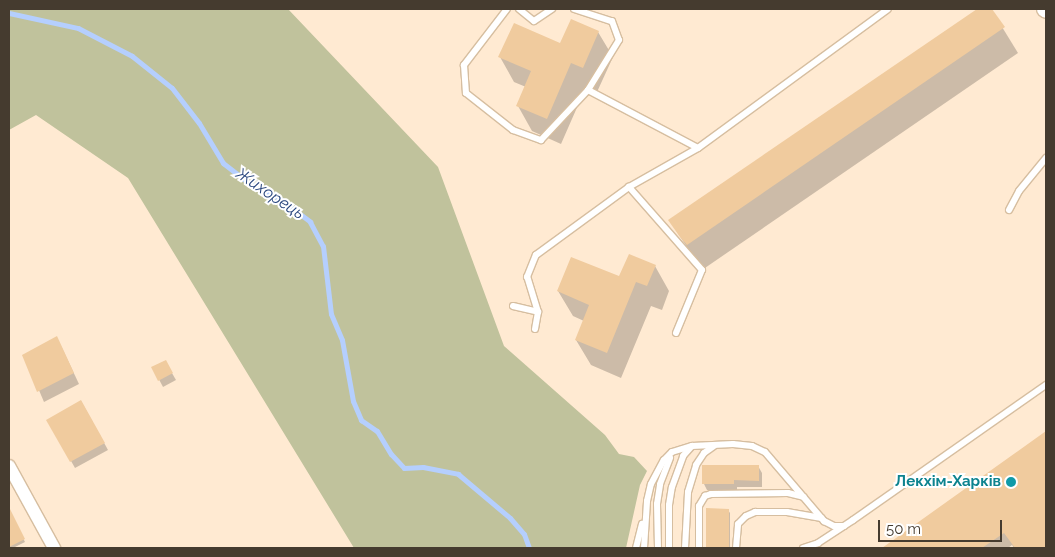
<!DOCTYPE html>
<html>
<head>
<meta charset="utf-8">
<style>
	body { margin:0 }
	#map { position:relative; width:1055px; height:557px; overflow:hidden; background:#ffead2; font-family:Raleway,sans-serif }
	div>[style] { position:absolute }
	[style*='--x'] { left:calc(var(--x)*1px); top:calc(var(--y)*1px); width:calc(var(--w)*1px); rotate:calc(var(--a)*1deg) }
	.green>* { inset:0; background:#c0c29c }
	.shadow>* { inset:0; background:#0003 }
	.stream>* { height:5px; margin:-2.5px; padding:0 2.5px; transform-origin:2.5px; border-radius:2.5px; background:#b5cffe }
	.building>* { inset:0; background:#f0cb9e }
	.roads { filter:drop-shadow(1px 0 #d6bea0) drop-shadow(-1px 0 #d6bea0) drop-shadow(0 1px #d6bea0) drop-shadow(0 -1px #d6bea0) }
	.service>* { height:6px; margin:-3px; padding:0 3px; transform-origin:3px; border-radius:3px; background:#fff }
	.minor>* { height:12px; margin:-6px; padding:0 6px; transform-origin:6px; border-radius:6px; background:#fff }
	.tertiary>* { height:16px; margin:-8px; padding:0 8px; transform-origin:8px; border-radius:8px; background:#fff }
	.dots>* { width:14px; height:14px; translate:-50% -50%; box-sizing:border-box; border:2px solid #fff; border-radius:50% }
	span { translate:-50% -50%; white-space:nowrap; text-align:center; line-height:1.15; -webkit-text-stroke:4px #fff; paint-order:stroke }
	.culture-label { font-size:15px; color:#0d838f; font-weight:700 }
	.right { translate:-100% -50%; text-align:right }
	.water-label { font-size:16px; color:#28457d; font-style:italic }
	.frame { position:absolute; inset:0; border:10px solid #453b2f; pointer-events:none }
	.scale { position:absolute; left:878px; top:520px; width:124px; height:22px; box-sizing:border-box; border:2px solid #453b2f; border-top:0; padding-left:6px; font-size:15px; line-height:18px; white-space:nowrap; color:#453b2f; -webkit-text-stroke:4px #fff; paint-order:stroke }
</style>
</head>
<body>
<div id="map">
	<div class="green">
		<i style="clip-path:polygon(9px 9px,288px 9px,438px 167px,504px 346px,605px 435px,619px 454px,634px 457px,647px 471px,640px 485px,626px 548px,354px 548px,128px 178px,36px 115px,9px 130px)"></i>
	</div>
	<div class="shadow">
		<i style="clip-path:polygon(979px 9px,991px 9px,1018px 53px,702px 270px,670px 221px)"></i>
		<i style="clip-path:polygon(598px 32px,613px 57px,597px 92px,586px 87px,561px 144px,532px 131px,518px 106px,526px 87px,514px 82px,500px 57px,561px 45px)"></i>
		<i style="clip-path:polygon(655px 266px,669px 291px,662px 310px,651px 306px,621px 378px,591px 365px,576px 340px,584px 321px,573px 316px,558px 291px,620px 278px)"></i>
		<i style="clip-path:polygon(62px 348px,79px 384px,44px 402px,24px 355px)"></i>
		<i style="clip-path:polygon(165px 361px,176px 380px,163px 387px,153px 368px)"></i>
		<i style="clip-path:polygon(81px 401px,108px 450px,75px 468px,48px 420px)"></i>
		<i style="clip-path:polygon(1046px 433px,1046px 548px,1014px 548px,1012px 545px,1008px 548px,884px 548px)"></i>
		<i style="clip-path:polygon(758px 466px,762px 473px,762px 487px,737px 487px,737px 490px,707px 490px,704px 484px)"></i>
		<i style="clip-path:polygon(707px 509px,728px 510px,730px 513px,730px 548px,707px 548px)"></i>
		<i style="clip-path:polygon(9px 510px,25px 542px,13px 548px,9px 548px)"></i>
	</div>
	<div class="stream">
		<i style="--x:9;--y:13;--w:71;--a:12.3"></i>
		<i style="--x:78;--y:28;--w:61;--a:27.4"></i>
		<i style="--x:132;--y:56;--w:51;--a:38.7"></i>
		<i style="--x:172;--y:88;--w:44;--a:52.4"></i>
		<i style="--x:199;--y:123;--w:47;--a:59"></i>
		<i style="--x:223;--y:163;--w:33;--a:38"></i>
		<i style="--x:249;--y:183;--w:35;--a:27"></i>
		<i style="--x:280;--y:199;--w:38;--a:37"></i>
		<i style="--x:310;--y:222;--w:27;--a:62"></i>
		<i style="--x:323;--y:246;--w:68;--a:83.3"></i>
		<i style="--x:331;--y:314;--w:28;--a:67"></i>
		<i style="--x:342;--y:340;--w:62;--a:79.8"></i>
		<i style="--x:353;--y:401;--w:21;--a:67"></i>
		<i style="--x:361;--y:420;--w:19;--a:35"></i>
		<i style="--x:377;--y:431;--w:27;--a:59"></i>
		<i style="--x:391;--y:454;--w:19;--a:47"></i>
		<i style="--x:404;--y:468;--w:19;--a:-3"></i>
		<i style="--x:423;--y:467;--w:36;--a:11"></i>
		<i style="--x:458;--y:474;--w:68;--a:40.2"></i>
		<i style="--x:510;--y:518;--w:21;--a:49"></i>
		<i style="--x:524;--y:534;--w:15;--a:70"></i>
	</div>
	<div class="building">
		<i style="clip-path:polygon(977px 9px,992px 9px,1005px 27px,687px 245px,680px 237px,668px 220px)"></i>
		<i style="clip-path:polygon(571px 19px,599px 31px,583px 68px,571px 63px,547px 119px,516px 106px,531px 71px,498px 57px,514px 23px,560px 43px)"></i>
		<i style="clip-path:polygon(629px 254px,656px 265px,647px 286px,636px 282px,607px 353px,575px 340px,589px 305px,557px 291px,571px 257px,619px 276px)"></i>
		<i style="clip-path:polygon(57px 336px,74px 373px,37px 392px,22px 355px)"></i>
		<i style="clip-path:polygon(166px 360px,173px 373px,158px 381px,151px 367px)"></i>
		<i style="clip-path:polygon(81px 400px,105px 443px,70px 462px,46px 420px)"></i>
		<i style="clip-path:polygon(1046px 431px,1046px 548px,1015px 548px,1004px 533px,982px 548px,882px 548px)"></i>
		<i style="clip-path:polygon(702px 465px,759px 465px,759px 481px,734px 480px,734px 484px,702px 484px)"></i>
		<i style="clip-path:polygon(9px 507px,25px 539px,9px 547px)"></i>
		<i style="clip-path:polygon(706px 508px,729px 509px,729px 548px,706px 548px)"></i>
	</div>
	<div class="roads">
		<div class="service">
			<i style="--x:507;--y:9;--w:71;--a:127.5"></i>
			<i style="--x:464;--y:65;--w:28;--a:86"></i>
			<i style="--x:466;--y:93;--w:60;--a:38.2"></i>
			<i style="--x:513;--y:130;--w:30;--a:20"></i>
			<i style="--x:541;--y:140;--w:69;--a:-46.8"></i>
			<i style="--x:519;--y:9;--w:19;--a:39"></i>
			<i style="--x:534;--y:21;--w:22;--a:-34"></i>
			<i style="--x:574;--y:9;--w:40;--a:18"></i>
			<i style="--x:612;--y:21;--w:20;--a:70"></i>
			<i style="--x:619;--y:40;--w:59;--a:121.8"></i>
			<i style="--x:588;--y:90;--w:124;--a:27.8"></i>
			<i style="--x:698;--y:148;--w:235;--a:-36.2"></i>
			<i style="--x:1009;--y:210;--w:21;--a:-62"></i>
			<i style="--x:1019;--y:191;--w:43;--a:-50.7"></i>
			<i style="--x:513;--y:306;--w:26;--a:13"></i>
			<i style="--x:535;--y:329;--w:17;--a:-80"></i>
			<i style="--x:538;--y:312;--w:37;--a:-107"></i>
			<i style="--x:527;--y:277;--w:24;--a:-68"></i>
			<i style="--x:536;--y:255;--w:115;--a:-36.2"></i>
			<i style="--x:676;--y:333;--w:68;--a:-67.6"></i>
			<i style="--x:702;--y:270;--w:111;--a:-131.3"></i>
			<i style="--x:629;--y:187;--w:79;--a:-29.5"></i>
			<i style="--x:636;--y:548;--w:25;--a:-76"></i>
			<i style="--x:644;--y:548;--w:47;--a:-86.3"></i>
			<i style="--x:647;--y:501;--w:17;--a:-77"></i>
			<i style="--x:651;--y:484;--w:27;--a:-62"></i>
			<i style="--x:664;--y:460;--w:11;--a:-45"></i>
			<i style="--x:672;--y:452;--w:21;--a:-17"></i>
			<i style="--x:692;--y:446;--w:41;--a:-2.8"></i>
			<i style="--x:733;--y:444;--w:19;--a:6"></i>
			<i style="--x:752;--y:446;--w:14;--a:25"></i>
			<i style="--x:765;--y:452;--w:91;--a:49.5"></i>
			<i style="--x:824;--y:521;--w:11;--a:27"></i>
			<i style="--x:834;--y:526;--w:10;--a:0"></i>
			<i style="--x:658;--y:548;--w:44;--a:-91.3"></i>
			<i style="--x:657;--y:504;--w:20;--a:-81"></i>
			<i style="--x:660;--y:484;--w:28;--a:-69"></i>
			<i style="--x:669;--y:548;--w:43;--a:-90"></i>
			<i style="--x:669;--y:505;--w:18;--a:-81"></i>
			<i style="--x:672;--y:487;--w:33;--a:-70"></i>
			<i style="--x:683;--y:456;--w:12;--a:-48"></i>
			<i style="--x:685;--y:548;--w:56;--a:-86.9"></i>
			<i style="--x:688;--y:492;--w:28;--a:-73"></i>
			<i style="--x:696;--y:465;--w:14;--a:-56"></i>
			<i style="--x:704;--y:453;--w:12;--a:-35"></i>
			<i style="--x:699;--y:548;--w:42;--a:-90"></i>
			<i style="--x:699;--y:506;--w:12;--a:-59"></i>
			<i style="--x:705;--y:496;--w:6;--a:-18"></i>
			<i style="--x:711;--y:494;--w:77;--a:-0.7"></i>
			<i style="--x:788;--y:493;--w:16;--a:14"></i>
			<i style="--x:736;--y:548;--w:24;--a:-85"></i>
			<i style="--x:738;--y:524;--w:11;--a:-45"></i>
			<i style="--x:746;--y:516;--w:10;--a:-24"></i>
			<i style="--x:755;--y:512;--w:32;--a:0"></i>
			<i style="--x:787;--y:512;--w:35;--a:10"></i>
			<i style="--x:803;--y:548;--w:16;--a:-18"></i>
			<i style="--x:818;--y:543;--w:42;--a:-33.3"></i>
			<i style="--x:853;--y:520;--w:236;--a:-35"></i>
		</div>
		<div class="minor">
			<i style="--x:9;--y:466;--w:94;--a:61.2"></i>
		</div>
		<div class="tertiary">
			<i style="--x:1045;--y:9;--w:1;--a:45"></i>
		</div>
	</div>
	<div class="dots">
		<i style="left:1011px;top:482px;background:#0f9aa8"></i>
	</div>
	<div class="culture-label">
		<span class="right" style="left:1001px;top:482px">Лекхім-Харків</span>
	</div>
	<div class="water-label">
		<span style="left:270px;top:194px;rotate:34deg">Жихорець</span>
	</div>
	<div class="frame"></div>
	<div class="scale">50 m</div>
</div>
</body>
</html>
